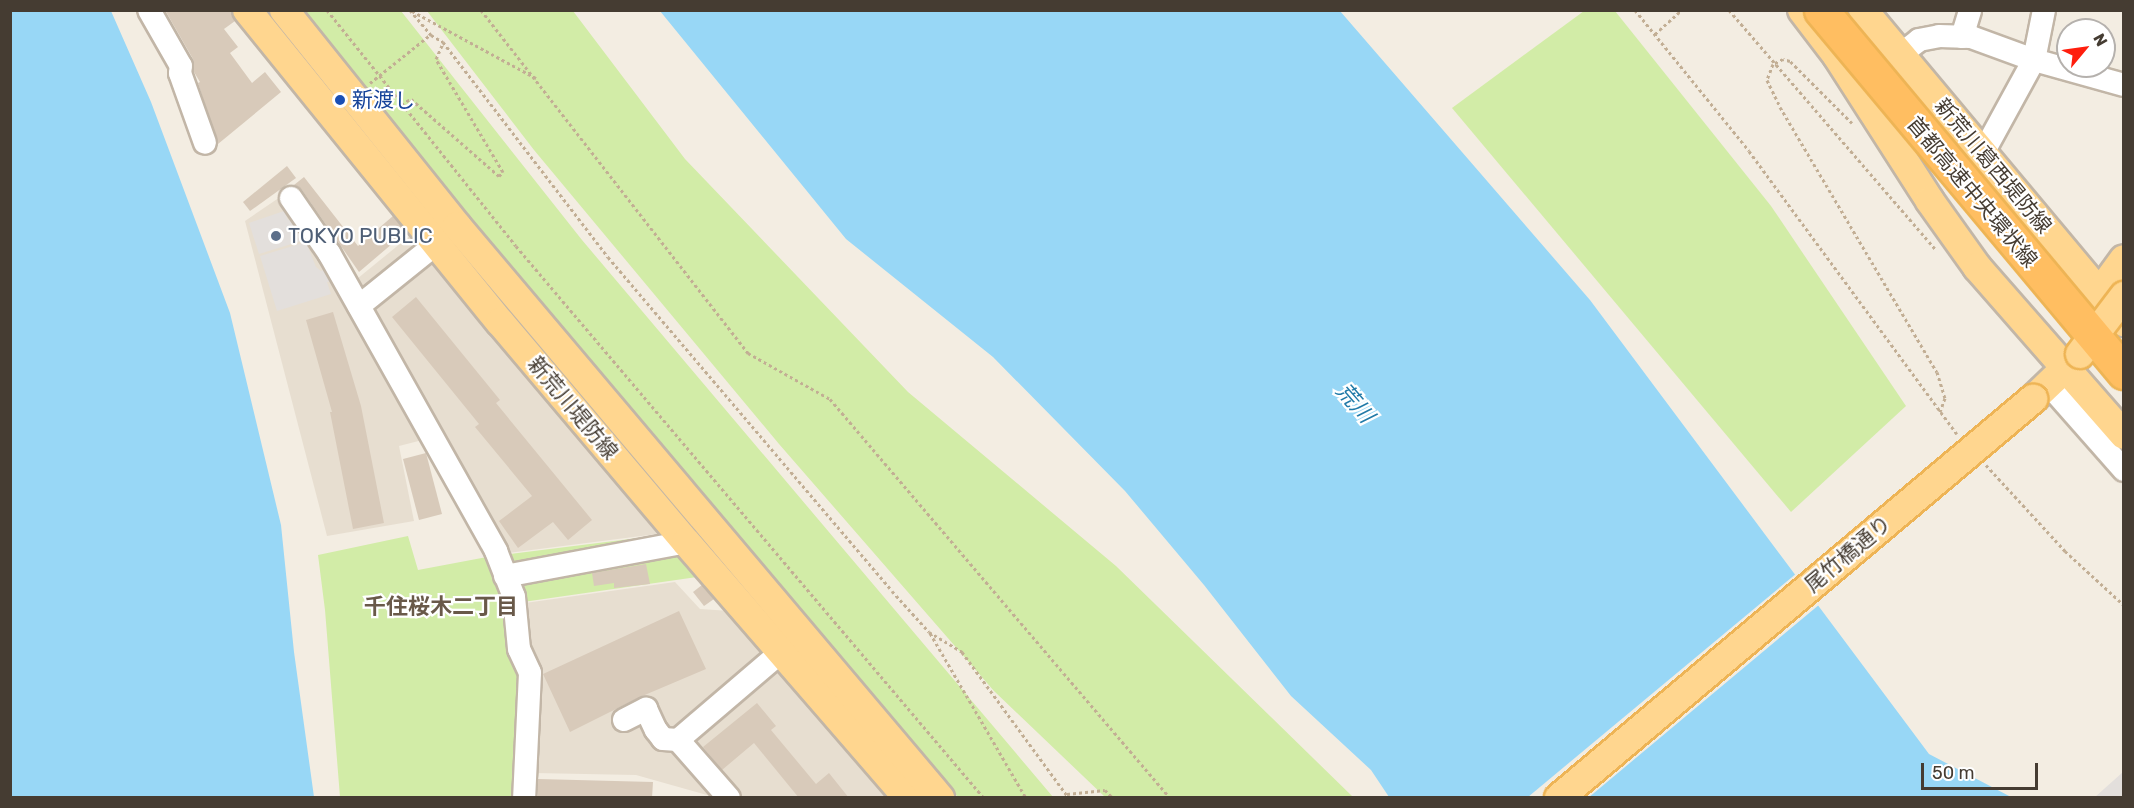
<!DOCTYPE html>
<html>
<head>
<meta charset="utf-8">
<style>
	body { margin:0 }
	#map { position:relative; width:2134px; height:808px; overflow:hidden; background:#f3ede2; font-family:Rubik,"Noto Sans JP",sans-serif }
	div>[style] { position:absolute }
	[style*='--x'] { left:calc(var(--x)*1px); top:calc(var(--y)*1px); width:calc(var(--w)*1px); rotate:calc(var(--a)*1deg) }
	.residential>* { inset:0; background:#e7ded0 }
	.green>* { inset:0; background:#d2eca7 }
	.parking>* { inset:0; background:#e3dfdc }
	.water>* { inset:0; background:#98d7f6 }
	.pier>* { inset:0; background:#f3ede2 }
	.building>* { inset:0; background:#d8caba }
	.path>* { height:3px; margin-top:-1.5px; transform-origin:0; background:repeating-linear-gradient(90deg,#c2ae94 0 3px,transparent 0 6px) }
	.roads { filter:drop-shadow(2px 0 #c2b6a7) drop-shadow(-2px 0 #c2b6a7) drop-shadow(0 2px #c2b6a7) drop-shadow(0 -2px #c2b6a7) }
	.minor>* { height:22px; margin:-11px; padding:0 11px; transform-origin:11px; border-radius:11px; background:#fff }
	.major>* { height:28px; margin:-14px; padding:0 14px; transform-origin:14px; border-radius:14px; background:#ffd68f }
	.bridges { filter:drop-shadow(2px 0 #eeb455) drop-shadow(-2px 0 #eeb455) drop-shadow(0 2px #eeb455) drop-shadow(0 -2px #eeb455) }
	.major-bridge>* { height:28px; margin:-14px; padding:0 14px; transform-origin:14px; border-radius:14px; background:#ffd68f }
	.highway-bridge>* { height:33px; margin:-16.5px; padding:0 16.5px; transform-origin:16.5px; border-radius:16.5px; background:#ffbe61 }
	.dots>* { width:16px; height:16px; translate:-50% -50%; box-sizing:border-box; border:3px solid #fff; border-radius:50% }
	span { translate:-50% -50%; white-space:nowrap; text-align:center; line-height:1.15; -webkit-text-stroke:4.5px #fff; paint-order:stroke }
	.transit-label { font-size:21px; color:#164399 }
	.left { translate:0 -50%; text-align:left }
	.street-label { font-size:21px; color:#453c32 }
	.service-label { font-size:21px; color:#4e5e75 }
	.water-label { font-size:22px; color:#217aa8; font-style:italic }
	.neighbourhood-label { font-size:22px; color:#695949; font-weight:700 }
	.frame { position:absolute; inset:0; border:12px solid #453c32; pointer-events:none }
	.north { position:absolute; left:2056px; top:18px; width:60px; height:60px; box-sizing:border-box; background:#fff; border:2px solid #b5b1ad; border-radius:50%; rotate:61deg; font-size:16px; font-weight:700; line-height:24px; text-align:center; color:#453c32 }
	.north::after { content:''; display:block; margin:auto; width:21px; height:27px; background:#ff1e0d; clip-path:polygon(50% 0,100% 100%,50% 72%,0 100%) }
	.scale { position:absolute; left:1921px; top:763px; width:117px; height:27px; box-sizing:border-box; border:3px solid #453c32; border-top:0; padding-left:8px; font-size:18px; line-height:21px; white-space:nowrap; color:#453c32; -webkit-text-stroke:4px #fff; paint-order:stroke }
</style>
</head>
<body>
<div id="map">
	<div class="residential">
		<i style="clip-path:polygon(292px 189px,352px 283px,412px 234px,657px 534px,508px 553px,442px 435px,399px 446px,414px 521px,327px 536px,245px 221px)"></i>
		<i style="clip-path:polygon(675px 582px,700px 609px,730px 611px,892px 797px,714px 797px,636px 775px,534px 773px,538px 667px,527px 636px,525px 603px)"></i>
	</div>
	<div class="green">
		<i style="clip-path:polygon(303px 11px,401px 11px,582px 240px,1053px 797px,958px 797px,463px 214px)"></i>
		<i style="clip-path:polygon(427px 11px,573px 11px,685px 159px,908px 392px,1116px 566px,1353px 797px,1105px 797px,994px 691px,779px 444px,534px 150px)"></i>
		<i style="clip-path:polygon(1584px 11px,1615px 11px,1771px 206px,1906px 406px,1791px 512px,1452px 108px)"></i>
		<i style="clip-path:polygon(662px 535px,697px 577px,509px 604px,517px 664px,518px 716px,512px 797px,340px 797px,325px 610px,318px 555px,408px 536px,418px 570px,487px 557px)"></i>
	</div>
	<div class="parking">
		<i style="clip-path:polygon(284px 211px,288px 220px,294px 218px,301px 230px,298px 231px,301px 241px,259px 254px,249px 223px)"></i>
		<i style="clip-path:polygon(306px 242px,316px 267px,321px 271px,325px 269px,332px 281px,327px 282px,331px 294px,277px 311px,260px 256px)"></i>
		<i style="clip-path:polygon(2123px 772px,2123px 797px,2095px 797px)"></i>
	</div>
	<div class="water">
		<i style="clip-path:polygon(10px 11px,111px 11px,151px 102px,230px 313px,281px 525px,294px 652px,314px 797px,11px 797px)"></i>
		<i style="clip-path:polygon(660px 11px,1340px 11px,1590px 300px,1929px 754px,2011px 797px,1389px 797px,1371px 770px,1291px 696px,1204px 585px,1125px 491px,993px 357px,846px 239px)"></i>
	</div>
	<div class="pier">
		<i style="clip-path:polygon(1797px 573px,1820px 604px,1588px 798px,1528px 797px)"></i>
	</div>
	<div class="building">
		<i style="clip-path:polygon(165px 10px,231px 10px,235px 21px,224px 29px,238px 47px,230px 53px,252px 83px,265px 72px,281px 92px,218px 144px,198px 83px,200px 82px,194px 72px,193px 59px)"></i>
		<i style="clip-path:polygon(287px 166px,296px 178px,250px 211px,243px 202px)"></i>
		<i style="clip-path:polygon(304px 177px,358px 246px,393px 216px,406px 232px,359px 272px,302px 190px,294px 185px)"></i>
		<i style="clip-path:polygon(416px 297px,500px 400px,496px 403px,592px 520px,568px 540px,553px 522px,518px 548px,499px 521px,532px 496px,475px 427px,479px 424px,392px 317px)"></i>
		<i style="clip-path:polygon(333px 312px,361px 406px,384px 523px,353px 529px,330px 412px,332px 412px,306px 320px)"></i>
		<i style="clip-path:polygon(426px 453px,442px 514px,419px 520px,403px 459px)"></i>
		<i style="clip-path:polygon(646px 564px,650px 584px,614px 588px,614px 583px,594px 586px,592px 573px)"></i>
		<i style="clip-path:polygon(702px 585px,714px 599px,704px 606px,693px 592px)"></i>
		<i style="clip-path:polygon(679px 611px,706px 669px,640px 697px,570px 732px,543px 674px)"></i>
		<i style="clip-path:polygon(757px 703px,776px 726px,771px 730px,816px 784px,829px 773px,849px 798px,799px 798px,754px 743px,722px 770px,703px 747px)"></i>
		<i style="clip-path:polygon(538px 779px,653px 782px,652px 798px,538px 797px)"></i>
	</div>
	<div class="path">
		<i style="--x:327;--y:10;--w:302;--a:51.3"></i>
		<i style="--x:516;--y:246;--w:724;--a:49.71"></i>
		<i style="--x:410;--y:10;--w:33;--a:50"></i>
		<i style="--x:431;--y:35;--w:14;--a:30"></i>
		<i style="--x:443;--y:42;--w:271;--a:52.5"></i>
		<i style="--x:608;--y:257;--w:438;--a:49.6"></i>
		<i style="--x:892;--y:591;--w:55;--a:47.9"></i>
		<i style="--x:929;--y:632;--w:39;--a:31"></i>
		<i style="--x:962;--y:652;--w:181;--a:53.8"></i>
		<i style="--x:481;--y:10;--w:435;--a:52.1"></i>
		<i style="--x:748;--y:353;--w:94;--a:29.3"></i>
		<i style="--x:830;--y:399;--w:524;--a:49.56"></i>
		<i style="--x:1635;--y:10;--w:181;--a:51"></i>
		<i style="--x:1749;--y:151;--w:351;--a:53.7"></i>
		<i style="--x:1729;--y:10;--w:317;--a:49.2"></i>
		<i style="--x:412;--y:11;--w:141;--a:28.4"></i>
		<i style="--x:1655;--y:34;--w:36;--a:-42"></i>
		<i style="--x:370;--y:83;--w:77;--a:-38.7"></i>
		<i style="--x:401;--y:104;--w:11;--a:-27"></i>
		<i style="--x:411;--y:99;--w:117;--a:41.2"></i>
		<i style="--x:499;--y:176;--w:6;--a:-45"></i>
		<i style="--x:503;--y:172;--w:131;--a:-120.7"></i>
		<i style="--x:436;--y:59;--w:17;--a:-66"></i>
		<i style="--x:1852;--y:123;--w:88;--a:-135"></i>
		<i style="--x:1790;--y:61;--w:7;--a:-164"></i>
		<i style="--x:1783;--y:59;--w:11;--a:153"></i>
		<i style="--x:1773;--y:64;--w:17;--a:111"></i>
		<i style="--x:1767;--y:80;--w:30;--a:64"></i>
		<i style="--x:1780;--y:107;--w:308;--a:59.4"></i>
		<i style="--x:1937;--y:372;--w:27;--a:73"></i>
		<i style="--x:1945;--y:398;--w:15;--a:110"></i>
		<i style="--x:1986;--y:465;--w:117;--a:47.4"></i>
		<i style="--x:2065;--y:551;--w:80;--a:42.5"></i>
		<i style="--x:930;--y:633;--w:191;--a:59.8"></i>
		<i style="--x:1067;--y:794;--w:38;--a:-6"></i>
		<i style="--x:1105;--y:790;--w:11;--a:45"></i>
	</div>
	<div class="roads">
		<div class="minor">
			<i style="--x:149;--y:10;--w:64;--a:60.3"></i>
			<i style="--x:181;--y:66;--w:7;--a:98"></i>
			<i style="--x:180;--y:73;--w:74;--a:70.3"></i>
			<i style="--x:1962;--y:37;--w:28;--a:-73"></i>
			<i style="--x:1900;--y:55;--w:24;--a:-38"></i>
			<i style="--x:1919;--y:40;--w:20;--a:-11"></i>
			<i style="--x:1939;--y:36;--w:32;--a:2"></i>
			<i style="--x:1971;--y:37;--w:67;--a:20.1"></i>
			<i style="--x:2034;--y:60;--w:93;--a:15.5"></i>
			<i style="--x:1983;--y:153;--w:106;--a:-61.3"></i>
			<i style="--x:2034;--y:60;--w:51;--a:-78.7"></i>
			<i style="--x:291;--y:198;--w:67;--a:55.4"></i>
			<i style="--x:329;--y:253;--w:342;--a:60.7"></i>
			<i style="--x:496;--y:551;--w:49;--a:68.6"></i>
			<i style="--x:514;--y:597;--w:52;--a:84.5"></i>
			<i style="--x:519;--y:649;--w:26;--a:65"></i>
			<i style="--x:530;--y:673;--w:125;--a:92.7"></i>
			<i style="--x:359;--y:306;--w:99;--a:-38.8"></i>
			<i style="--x:2049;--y:385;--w:113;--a:48.6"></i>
			<i style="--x:505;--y:576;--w:184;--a:-10.6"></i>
			<i style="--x:624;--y:720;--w:25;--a:-27"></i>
			<i style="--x:646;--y:709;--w:23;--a:65"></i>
			<i style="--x:656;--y:730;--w:11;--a:52"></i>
			<i style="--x:663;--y:739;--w:15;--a:4"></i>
			<i style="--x:729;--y:798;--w:77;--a:-131.3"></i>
			<i style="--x:678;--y:740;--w:135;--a:-40.5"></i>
		</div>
		<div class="major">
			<i style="--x:247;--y:10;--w:402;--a:51"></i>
			<i style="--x:500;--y:322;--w:288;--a:49.8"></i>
			<i style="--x:686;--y:542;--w:339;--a:49.1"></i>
			<i style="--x:284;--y:10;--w:277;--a:51.3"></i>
			<i style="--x:457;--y:226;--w:749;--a:49.82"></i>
			<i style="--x:1802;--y:10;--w:58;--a:52.7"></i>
			<i style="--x:1837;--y:56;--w:172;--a:57.3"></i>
			<i style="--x:1930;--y:201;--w:81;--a:54.5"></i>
			<i style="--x:1977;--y:267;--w:223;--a:48.8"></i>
			<i style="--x:1863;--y:10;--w:407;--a:50.1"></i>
			<i style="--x:2089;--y:307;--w:59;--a:-53.9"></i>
			<i style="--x:2033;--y:399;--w:61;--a:-43.7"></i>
		</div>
	</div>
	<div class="bridges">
		<div class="major-bridge">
			<i style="--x:2080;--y:354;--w:73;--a:-52.8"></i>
			<i style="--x:1559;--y:798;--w:620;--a:-40.09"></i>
		</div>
		<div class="highway-bridge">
			<i style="--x:1821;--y:10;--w:472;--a:50.1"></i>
		</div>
	</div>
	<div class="dots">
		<i style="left:340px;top:100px;background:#1a4fb4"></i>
		<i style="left:276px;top:236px;background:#5c6f8a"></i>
	</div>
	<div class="transit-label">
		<span class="left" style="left:352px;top:100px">新渡し</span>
	</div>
	<div class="street-label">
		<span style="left:1993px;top:166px;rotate:50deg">新荒川葛西堤防線</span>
		<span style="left:1972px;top:192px;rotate:50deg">首都高速中央環状線</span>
		<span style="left:573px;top:408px;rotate:50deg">新荒川堤防線</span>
		<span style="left:1848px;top:554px;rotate:-40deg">尾竹橋通り</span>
	</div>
	<div class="service-label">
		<span class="left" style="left:288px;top:236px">TOKYO PUBLIC</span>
	</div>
	<div class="water-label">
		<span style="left:1355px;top:403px;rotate:49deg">荒川</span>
	</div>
	<div class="neighbourhood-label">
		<span style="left:441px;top:607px">千住桜木二丁目</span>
	</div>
	<div class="frame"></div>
	<div class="north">N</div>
	<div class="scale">50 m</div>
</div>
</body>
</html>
